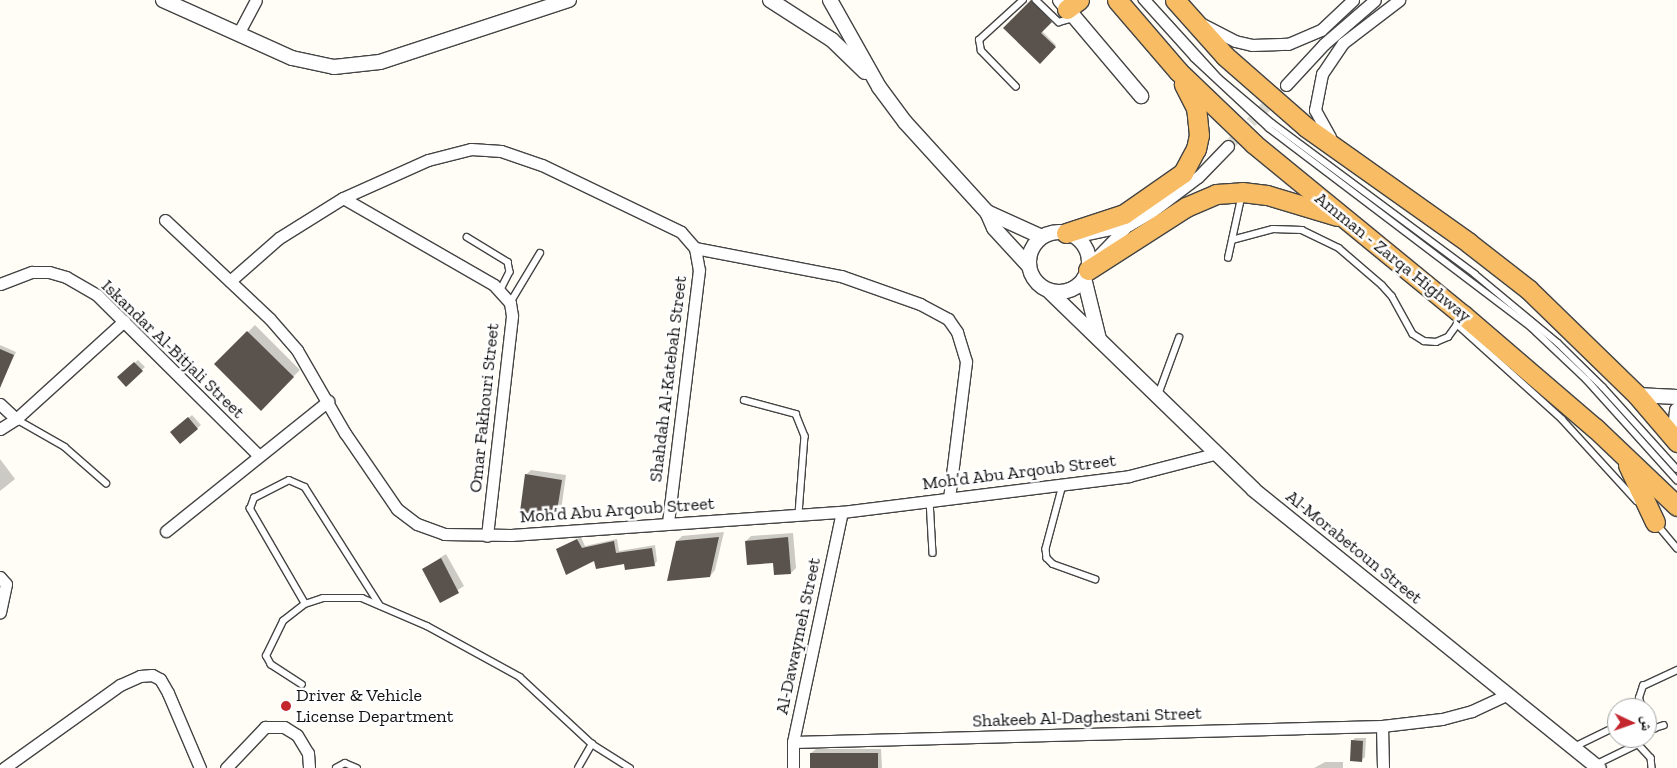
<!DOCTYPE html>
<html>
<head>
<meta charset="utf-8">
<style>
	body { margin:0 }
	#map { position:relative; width:1677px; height:768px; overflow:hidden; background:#fffdf5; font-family:"Zilla Slab","Noto Naskh Arabic",serif }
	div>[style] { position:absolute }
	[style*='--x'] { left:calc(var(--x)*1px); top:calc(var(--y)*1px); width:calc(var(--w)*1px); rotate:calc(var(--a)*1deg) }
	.shadow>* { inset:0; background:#0003 }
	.building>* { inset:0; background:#5a524d }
	.minor-tunnel>* { height:11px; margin-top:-5.5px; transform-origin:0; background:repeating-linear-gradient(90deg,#dbdad3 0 11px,transparent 0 16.5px) }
	.roads { filter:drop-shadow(1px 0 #444) drop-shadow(-1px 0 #444) drop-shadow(0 1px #444) drop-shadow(0 -1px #444) }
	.service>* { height:5.5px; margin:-2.75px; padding:0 2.75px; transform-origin:2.75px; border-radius:2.75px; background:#fff }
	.minor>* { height:11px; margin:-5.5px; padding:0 5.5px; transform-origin:5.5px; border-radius:5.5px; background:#fff }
	.tertiary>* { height:14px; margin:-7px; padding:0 7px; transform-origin:7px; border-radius:7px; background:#fff }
	.tertiary>.ring { margin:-7px; padding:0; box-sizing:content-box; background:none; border:14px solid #fff; border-radius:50% }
	.trunk>* { height:19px; margin:-9.5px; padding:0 9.5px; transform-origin:9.5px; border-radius:9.5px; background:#f7bc64 }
	.dots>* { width:14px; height:14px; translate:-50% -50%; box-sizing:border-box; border:2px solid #fff; border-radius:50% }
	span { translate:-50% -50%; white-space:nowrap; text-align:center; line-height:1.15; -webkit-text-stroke:5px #fff; paint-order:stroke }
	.street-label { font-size:18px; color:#111 }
	.poi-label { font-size:18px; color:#111 }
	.left { translate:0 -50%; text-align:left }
	.north { position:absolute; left:1607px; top:698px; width:50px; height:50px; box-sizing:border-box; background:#fff; border:1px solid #a0a0a0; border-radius:50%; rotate:93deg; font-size:14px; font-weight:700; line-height:20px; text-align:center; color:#111 }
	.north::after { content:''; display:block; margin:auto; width:18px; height:22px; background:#c4262e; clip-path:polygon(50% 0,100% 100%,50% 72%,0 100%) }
</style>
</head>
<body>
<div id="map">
	<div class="shadow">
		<i style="clip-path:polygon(1033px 0,1052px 20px,1042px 31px,1056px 45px,1040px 62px,1005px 28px)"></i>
		<i style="clip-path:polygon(255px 325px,300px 370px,261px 409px,216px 364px)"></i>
		<i style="clip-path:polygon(0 345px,16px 352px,4px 378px,0 375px)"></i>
		<i style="clip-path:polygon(138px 360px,145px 367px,126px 385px,119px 377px)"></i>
		<i style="clip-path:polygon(192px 415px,201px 425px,181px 443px,175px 429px)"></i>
		<i style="clip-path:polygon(0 459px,15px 479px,0 491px)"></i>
		<i style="clip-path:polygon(531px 470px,566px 475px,561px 511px,556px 516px,526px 475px)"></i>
		<i style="clip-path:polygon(724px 532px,715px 570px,710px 576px,677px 541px,682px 536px)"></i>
		<i style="clip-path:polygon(793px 533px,796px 568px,791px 573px,746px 541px,751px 536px)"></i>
		<i style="clip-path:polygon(581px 537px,585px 546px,617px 539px,619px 551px,655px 545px,657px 561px,654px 565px,595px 559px,558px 550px)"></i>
		<i style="clip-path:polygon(446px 554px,464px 586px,441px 601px,423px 569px)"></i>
		<i style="clip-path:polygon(1355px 738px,1366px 738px,1365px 757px,1362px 760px,1352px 741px)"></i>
		<i style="clip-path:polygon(816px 749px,881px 749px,882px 768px,811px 768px,811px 753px)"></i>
		<i style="clip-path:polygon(1325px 762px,1343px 762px,1343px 768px,1314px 768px)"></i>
	</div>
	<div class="building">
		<i style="clip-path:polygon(1031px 0,1052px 22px,1041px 33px,1056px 47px,1040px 64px,1003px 28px)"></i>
		<i style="clip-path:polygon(247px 331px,294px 377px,261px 411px,214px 364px)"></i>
		<i style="clip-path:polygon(0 349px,14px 355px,0 388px)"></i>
		<i style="clip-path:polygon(134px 362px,143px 371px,126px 387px,117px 377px)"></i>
		<i style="clip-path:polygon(188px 417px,198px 429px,180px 444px,170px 432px)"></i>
		<i style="clip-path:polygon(525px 474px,562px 480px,556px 517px,520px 512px)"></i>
		<i style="clip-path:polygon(719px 537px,710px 577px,667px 581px,676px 541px)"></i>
		<i style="clip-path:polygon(788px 537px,791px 574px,774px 575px,773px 563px,747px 565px,745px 541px)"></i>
		<i style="clip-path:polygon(577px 539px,582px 548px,614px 541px,616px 553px,652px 548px,655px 566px,625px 570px,624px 564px,596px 569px,594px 561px,566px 575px,556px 549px)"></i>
		<i style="clip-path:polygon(441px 558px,459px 593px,440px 603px,422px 569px)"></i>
		<i style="clip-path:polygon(1351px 740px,1363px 741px,1362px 762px,1350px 761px)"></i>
		<i style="clip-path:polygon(810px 753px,878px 753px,878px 768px,810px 768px)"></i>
	</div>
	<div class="minor-tunnel">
		<i style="--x:1228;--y:146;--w:84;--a:-46.4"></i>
	</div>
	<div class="roads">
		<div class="service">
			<i style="--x:1036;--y:0;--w:32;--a:44"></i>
			<i style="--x:1059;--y:22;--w:16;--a:-15"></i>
			<i style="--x:1142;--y:0;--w:78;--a:48.1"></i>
			<i style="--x:1194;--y:58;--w:103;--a:43"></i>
			<i style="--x:1269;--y:128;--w:329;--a:37.2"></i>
			<i style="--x:1531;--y:327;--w:77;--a:43.4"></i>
			<i style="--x:1587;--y:380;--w:135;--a:48"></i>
			<i style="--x:1148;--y:0;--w:105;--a:47.7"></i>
			<i style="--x:1219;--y:78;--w:70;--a:40.3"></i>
			<i style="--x:1272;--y:123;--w:253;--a:36.6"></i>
			<i style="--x:1475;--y:274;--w:108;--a:39.7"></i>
			<i style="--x:1558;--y:343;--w:63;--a:44.4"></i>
			<i style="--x:1603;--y:387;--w:110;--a:47.9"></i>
			<i style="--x:1016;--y:87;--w:50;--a:-134.2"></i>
			<i style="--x:981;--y:51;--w:11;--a:-100"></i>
			<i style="--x:979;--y:40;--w:59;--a:-42.3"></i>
			<i style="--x:467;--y:237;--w:48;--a:31.4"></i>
			<i style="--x:508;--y:262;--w:10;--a:79"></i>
			<i style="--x:510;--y:272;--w:20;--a:117"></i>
			<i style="--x:1232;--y:240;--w:42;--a:-15"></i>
			<i style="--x:1273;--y:229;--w:29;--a:2"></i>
			<i style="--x:1302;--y:230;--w:41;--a:25.9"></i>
			<i style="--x:1339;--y:248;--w:57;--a:40.7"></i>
			<i style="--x:1382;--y:285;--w:15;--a:48"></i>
			<i style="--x:1392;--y:296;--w:43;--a:61.1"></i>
			<i style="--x:1413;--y:334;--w:13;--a:32"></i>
			<i style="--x:1424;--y:341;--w:12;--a:5"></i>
			<i style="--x:1436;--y:342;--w:13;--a:-23"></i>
			<i style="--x:1448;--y:337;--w:19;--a:-54"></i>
			<i style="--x:1228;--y:258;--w:66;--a:-77.7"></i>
			<i style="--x:510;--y:303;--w:58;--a:-59"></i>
			<i style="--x:1457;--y:324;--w:142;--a:42.1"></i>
			<i style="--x:1562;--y:419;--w:111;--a:47.6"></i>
			<i style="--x:1158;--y:395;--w:61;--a:-69.8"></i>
			<i style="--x:744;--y:400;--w:54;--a:15.1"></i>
			<i style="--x:796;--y:414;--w:24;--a:68"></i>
			<i style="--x:805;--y:436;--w:78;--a:94.4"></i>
			<i style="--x:16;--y:419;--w:56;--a:29.7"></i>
			<i style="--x:65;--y:447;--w:55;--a:41.3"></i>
			<i style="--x:1063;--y:485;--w:66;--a:104.9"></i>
			<i style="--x:1046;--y:549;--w:9;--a:84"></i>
			<i style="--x:1047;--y:558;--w:8;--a:45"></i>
			<i style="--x:1053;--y:564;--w:45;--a:19.7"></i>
			<i style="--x:930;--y:500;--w:53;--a:86.8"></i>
			<i style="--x:1656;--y:523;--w:33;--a:50"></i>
			<i style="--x:305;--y:604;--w:110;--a:-120.1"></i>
			<i style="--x:250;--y:509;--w:12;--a:-70"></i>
			<i style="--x:254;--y:498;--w:39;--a:-27"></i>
			<i style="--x:289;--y:480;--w:17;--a:24"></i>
			<i style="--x:305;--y:487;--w:140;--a:57.6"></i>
			<i style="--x:302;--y:685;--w:37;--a:-147"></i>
			<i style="--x:271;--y:665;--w:10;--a:-119"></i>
			<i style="--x:266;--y:656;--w:39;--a:-64"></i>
			<i style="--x:283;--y:621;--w:28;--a:-38"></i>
			<i style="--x:305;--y:604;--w:19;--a:-18"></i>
			<i style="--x:323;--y:598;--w:39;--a:0"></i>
			<i style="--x:362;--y:598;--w:71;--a:23.3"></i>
			<i style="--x:427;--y:626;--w:106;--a:28.7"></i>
			<i style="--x:520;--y:677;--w:98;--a:42.9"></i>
			<i style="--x:592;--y:744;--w:45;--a:32.3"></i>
			<i style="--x:1642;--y:708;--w:10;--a:-107"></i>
			<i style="--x:1639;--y:698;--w:13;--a:-72"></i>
			<i style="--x:1643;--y:686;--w:38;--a:-25"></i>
			<i style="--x:1647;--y:721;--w:11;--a:41"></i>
			<i style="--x:1655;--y:728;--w:9;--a:-18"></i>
			<i style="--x:1574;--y:747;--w:48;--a:-26"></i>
			<i style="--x:1595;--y:765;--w:48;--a:-26"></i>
			<i style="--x:1638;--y:744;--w:19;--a:47"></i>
			<i style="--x:1651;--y:758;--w:10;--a:84"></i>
			<i style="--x:336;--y:768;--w:10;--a:-29"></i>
			<i style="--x:345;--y:763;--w:13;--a:23"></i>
			<i style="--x:578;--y:768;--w:28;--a:-60"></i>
		</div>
		<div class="minor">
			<i style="--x:1202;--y:24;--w:37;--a:27"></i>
			<i style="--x:1235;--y:41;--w:17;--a:13"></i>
			<i style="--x:1252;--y:45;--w:36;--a:-2"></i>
			<i style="--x:1288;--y:44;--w:36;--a:-23"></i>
			<i style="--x:1321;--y:30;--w:44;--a:-43.2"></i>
			<i style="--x:238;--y:34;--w:38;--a:-62"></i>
			<i style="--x:1286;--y:85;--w:56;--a:-47.2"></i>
			<i style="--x:1324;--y:44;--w:67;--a:-40.8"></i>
			<i style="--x:1330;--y:137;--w:31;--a:-119"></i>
			<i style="--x:1315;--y:110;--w:37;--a:-79"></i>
			<i style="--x:1322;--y:74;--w:37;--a:-56"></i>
			<i style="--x:1343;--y:43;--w:71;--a:-37.5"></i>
			<i style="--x:343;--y:198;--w:174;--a:29.9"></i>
			<i style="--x:494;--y:285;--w:24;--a:48"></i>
			<i style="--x:510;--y:303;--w:13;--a:81"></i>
			<i style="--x:512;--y:316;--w:221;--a:96.5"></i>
			<i style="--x:165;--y:220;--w:144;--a:43.3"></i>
			<i style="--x:270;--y:319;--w:41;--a:48.9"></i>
			<i style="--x:297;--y:350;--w:96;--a:60"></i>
			<i style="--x:345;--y:433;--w:92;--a:55.6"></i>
			<i style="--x:397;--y:509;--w:25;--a:37"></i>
			<i style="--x:417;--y:524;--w:29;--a:20"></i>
			<i style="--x:444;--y:534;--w:67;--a:0.9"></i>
			<i style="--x:511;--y:535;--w:332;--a:-4"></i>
			<i style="--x:842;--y:512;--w:289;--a:-7.1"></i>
			<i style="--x:1129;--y:476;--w:88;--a:-14.5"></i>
			<i style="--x:1082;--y:235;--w:48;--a:-12"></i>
			<i style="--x:1129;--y:225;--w:24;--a:-30"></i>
			<i style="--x:1150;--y:213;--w:60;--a:-36.9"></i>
			<i style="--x:1198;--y:177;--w:43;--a:-45.9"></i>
			<i style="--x:695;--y:248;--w:149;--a:10.9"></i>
			<i style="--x:841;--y:276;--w:84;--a:19.5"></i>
			<i style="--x:920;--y:304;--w:32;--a:28"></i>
			<i style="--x:948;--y:319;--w:16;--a:55"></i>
			<i style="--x:957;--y:332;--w:31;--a:73"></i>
			<i style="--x:966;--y:362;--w:137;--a:97.1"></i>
			<i style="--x:1093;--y:261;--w:46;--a:-45.9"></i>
			<i style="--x:230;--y:281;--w:65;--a:-41.3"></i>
			<i style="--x:279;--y:238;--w:75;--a:-32"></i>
			<i style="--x:343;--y:198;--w:93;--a:-24.1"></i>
			<i style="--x:428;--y:160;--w:44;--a:-14.3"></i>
			<i style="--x:471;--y:149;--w:30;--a:4"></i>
			<i style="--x:501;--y:151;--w:43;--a:18.9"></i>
			<i style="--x:542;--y:165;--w:154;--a:25.7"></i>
			<i style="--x:681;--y:232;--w:21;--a:49"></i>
			<i style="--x:695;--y:248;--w:22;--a:80"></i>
			<i style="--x:699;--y:270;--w:255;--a:97"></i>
			<i style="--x:0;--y:284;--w:34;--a:-21"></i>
			<i style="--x:32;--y:272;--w:17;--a:0"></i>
			<i style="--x:49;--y:272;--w:18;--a:16"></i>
			<i style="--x:66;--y:277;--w:36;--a:30"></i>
			<i style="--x:97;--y:295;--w:228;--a:44.8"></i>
			<i style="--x:0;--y:404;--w:22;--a:43"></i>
			<i style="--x:0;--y:429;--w:19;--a:-32"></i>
			<i style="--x:16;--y:419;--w:146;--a:-42.2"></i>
			<i style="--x:166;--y:531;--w:208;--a:-38.7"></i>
			<i style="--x:0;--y:577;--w:9;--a:49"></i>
			<i style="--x:6;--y:584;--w:29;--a:102"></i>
			<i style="--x:1382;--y:726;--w:42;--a:88.6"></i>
			<i style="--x:793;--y:742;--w:589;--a:-1.56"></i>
			<i style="--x:1382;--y:726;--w:60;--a:-6.7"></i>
			<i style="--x:1442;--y:719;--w:31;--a:-15"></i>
			<i style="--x:1472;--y:711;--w:38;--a:-25"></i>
			<i style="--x:4;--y:768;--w:143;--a:-35.6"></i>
			<i style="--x:120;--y:685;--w:22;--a:-24"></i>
			<i style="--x:140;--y:676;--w:12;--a:-5"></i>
			<i style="--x:152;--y:675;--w:9;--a:27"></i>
			<i style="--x:160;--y:679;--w:16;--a:60"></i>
			<i style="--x:168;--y:693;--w:82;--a:66.9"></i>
			<i style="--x:226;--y:768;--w:57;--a:-46.4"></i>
			<i style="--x:265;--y:727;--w:19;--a:0"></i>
			<i style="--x:284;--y:727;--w:15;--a:32"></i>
			<i style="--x:297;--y:735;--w:21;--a:59"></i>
			<i style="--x:308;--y:753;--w:15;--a:86"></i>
			<i style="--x:793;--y:768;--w:26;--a:-90"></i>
			<i style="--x:793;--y:742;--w:235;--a:-78"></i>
		</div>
		<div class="tertiary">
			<i style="--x:163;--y:0;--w:141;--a:24.2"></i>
			<i style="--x:292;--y:58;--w:43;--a:12.1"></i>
			<i style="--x:334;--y:67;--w:46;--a:-6.2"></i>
			<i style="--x:380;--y:62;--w:199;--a:-18.2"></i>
			<i style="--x:770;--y:0;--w:74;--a:32.8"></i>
			<i style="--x:832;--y:40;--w:46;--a:44.1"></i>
			<i style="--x:830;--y:0;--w:100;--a:60.6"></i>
			<i style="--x:879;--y:87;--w:44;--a:53.4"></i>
			<i style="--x:905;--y:122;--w:122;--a:47.7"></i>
			<i style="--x:987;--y:212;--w:17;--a:66"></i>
			<i style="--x:994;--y:228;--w:52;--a:47.4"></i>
			<i style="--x:1060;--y:0;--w:126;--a:49.8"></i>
			<i style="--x:987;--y:212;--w:60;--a:24.4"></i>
			<i class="ring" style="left:1029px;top:232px;width:46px;height:46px"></i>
			<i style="--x:1084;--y:278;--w:63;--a:76.2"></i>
			<i style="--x:1050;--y:292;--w:284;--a:44.1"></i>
			<i style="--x:1254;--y:490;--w:443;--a:38.9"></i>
			<i style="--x:1637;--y:395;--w:40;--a:2.9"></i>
			<i style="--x:1674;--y:439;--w:29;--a:-84"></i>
		</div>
		<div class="trunk">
			<i style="--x:1117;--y:0;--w:94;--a:49.3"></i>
			<i style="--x:1178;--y:71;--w:105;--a:43.8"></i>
			<i style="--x:1254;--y:144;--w:270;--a:39.3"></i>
			<i style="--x:1463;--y:315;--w:174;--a:40.6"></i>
			<i style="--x:1595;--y:428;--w:113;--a:43.6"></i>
			<i style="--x:1175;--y:0;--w:75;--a:48.2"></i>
			<i style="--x:1225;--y:56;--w:108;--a:41.2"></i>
			<i style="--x:1306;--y:127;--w:200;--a:35.4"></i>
			<i style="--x:1469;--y:243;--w:75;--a:37.9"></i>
			<i style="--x:1528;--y:289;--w:152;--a:44.2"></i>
			<i style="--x:1637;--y:395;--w:62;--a:49.6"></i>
			<i style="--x:1067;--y:9;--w:15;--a:-37"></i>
			<i style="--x:1066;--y:233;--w:61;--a:-18.1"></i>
			<i style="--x:1124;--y:214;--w:72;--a:-34.8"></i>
			<i style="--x:1183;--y:173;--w:27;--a:-62"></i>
			<i style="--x:1196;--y:149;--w:14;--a:-78"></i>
			<i style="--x:1199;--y:135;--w:27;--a:-96"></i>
			<i style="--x:1196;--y:108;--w:27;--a:-117"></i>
			<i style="--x:1088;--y:270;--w:117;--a:-32.7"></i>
			<i style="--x:1186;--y:207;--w:33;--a:-23"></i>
			<i style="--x:1216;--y:194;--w:26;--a:-4"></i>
			<i style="--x:1242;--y:192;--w:25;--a:7"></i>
			<i style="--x:1267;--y:195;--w:73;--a:16.7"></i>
			<i style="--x:1628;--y:465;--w:63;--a:64.7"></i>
		</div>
	</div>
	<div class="dots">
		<i style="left:286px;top:706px;background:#c4262e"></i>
	</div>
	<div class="street-label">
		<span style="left:1393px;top:257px;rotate:39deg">Amman - Zarqa Highway</span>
		<span style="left:173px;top:349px;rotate:44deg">Iskandar Al-Bitjali Street</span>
		<span style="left:668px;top:379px;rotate:-83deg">Shahdah Al-Katebah Street</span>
		<span style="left:484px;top:408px;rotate:-84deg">Omar Fakhouri Street</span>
		<span style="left:1019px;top:472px;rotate:-7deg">Moh’d Abu Arqoub Street</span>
		<span style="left:617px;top:510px;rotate:-4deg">Moh’d Abu Arqoub Street</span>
		<span style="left:1354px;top:547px;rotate:39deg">Al-Morabetoun Street</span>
		<span style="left:798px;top:636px;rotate:-78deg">Al-Dawaymeh Street</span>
		<span style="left:1087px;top:717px;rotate:-2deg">Shakeeb Al-Daghestani Street</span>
	</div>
	<div class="poi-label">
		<span class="left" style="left:296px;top:706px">Driver &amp; Vehicle<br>License Department</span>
	</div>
	<div class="north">ش</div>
</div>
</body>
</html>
